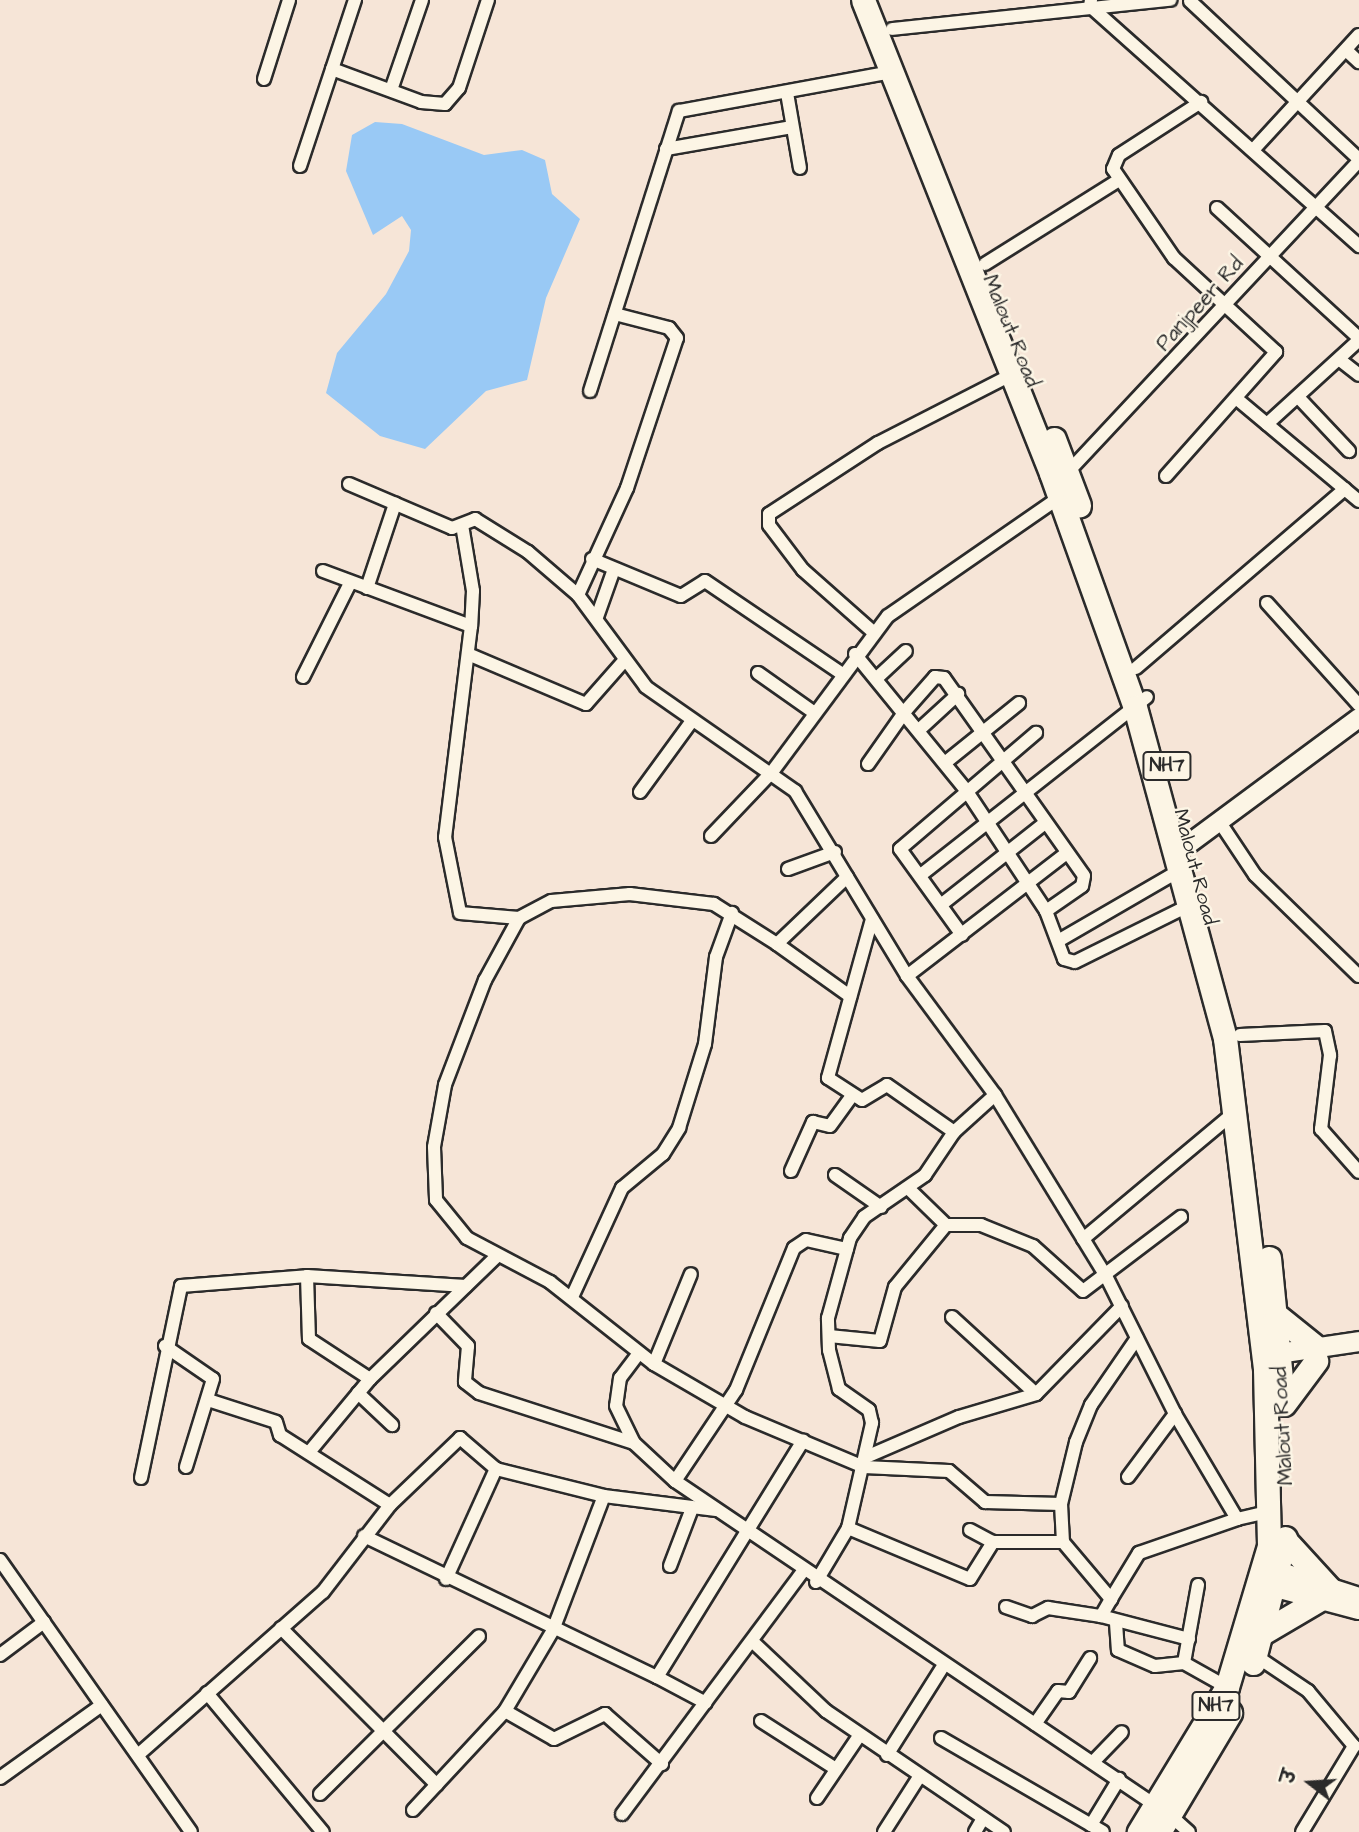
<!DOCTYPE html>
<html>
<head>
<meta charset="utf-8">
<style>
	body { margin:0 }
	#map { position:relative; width:1359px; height:1832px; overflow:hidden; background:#f6e5d7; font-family:"Architects Daughter","Playpen Sans Deva",sans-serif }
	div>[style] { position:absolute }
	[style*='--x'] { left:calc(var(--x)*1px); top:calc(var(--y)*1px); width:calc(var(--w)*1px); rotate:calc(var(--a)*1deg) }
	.water>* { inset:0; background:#99c9f5 }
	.roads { filter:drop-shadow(2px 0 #2b2b2b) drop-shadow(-2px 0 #2b2b2b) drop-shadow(0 2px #2b2b2b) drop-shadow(0 -2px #2b2b2b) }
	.street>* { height:12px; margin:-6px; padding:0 6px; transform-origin:6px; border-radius:6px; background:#fcf5e5 }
	.secondary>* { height:18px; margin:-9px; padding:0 9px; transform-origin:9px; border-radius:9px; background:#fcf5e5 }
	.primary>* { height:19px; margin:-9.5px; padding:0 9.5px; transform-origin:9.5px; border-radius:9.5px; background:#fcf5e5 }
	.highway>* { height:23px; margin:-11.5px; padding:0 11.5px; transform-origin:11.5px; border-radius:11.5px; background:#fcf5e5 }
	span { translate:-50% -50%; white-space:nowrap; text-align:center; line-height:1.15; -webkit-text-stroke:5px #fcf5e5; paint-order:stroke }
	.shield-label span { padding:2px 5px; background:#fcf5e5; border:2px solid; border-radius:5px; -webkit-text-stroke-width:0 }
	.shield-label { font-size:19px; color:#2b2b2b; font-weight:700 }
	.street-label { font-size:21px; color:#2b2b2b }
	.north { position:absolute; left:1275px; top:1748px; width:70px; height:70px; -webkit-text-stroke:5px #fcf5e5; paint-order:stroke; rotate:287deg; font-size:19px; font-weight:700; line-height:28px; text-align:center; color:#2b2b2b }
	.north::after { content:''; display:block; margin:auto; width:24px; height:32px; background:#2b2b2b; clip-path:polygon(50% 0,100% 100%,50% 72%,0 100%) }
</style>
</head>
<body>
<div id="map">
	<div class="water">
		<i style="clip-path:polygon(375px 122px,402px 124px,484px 155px,522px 150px,545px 160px,552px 194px,580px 219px,546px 298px,527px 380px,486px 391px,425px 449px,380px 436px,326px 393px,337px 353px,386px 294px,409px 251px,411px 230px,402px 216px,373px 235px,346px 171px,352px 135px)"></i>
	</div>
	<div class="roads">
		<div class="street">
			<i style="--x:1091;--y:0;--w:6;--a:99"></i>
			<i style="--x:1090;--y:6;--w:361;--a:41.7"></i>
			<i style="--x:1190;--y:1;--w:231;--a:43.1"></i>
			<i style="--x:892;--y:29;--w:280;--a:-6"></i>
			<i style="--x:1346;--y:50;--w:18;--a:43"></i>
			<i style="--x:332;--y:69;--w:95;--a:20.3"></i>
			<i style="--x:421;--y:102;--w:24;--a:5"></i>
			<i style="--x:445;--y:104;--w:21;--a:-49"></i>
			<i style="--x:459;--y:88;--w:93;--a:-71.8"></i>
			<i style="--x:264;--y:79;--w:83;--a:-72.4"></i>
			<i style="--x:391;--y:90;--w:95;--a:-71"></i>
			<i style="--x:787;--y:93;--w:76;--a:80.2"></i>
			<i style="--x:666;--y:149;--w:128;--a:-9.9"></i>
			<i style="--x:1254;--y:149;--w:155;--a:-47.4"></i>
			<i style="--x:300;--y:166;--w:175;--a:-71.7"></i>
			<i style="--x:1217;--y:208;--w:193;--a:42.5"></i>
			<i style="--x:985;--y:264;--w:158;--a:-32.1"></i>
			<i style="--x:1340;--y:360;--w:24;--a:38"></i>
			<i style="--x:590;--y:391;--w:294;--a:-72.4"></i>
			<i style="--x:679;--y:111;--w:217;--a:-10.4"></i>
			<i style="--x:1299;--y:398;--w:73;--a:46.7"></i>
			<i style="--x:1237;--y:399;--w:159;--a:39.9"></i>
			<i style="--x:1267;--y:424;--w:125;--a:-42.4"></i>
			<i style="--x:1068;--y:472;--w:426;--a:-46.9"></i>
			<i style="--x:1166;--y:476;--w:166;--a:-48.4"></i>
			<i style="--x:1276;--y:352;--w:139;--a:-137.3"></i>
			<i style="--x:1174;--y:258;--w:108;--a:-124.4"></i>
			<i style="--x:1113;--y:169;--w:15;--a:-67"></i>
			<i style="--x:1119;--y:155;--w:98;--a:-32.9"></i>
			<i style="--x:349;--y:484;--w:112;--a:23.1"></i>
			<i style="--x:452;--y:528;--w:25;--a:-21"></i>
			<i style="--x:475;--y:519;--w:62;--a:31.9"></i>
			<i style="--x:528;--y:552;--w:66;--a:40.7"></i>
			<i style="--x:578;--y:595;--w:114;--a:53.5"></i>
			<i style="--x:646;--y:687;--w:182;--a:34.9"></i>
			<i style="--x:795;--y:791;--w:216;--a:58.8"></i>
			<i style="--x:907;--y:976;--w:148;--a:53.5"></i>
			<i style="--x:995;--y:1095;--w:212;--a:58.5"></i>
			<i style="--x:1106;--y:1276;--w:154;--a:63.4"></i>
			<i style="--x:1175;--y:1414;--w:122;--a:59.4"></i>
			<i style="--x:1237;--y:1519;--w:35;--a:-13"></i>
			<i style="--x:462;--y:525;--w:67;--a:80.5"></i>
			<i style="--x:473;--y:591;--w:35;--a:93"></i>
			<i style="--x:471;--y:626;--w:213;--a:97"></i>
			<i style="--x:445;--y:837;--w:77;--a:78.8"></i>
			<i style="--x:460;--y:913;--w:59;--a:4.8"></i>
			<i style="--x:592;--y:559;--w:96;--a:22.6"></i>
			<i style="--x:681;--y:596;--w:28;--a:-32"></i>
			<i style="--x:705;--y:581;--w:164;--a:34.1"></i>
			<i style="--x:323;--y:571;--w:158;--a:20.4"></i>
			<i style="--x:367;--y:588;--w:89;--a:-71.6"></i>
			<i style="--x:578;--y:595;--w:118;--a:-65.4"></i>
			<i style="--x:627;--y:488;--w:158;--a:-71.6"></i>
			<i style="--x:677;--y:338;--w:13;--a:-129"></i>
			<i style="--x:669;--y:328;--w:56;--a:-165.5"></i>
			<i style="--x:1267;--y:603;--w:137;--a:48"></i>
			<i style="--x:597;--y:617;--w:51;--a:-70.5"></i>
			<i style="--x:872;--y:631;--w:92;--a:-138.5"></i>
			<i style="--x:803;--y:570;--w:56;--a:-127.1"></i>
			<i style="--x:769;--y:525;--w:11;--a:-90"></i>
			<i style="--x:769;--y:514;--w:130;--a:-33.1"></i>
			<i style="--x:878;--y:443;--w:152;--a:-27.1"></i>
			<i style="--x:468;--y:654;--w:128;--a:23"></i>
			<i style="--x:586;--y:704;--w:56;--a:-48.6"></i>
			<i style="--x:855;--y:654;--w:176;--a:50.8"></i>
			<i style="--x:966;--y:790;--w:145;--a:56.5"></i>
			<i style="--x:1046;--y:911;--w:51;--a:69.4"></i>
			<i style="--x:1064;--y:959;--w:11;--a:15"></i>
			<i style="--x:1075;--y:962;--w:128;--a:-26.4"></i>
			<i style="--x:1136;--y:668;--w:275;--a:-40.6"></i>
			<i style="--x:758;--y:673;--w:67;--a:35.3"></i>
			<i style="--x:303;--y:677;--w:105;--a:-63.4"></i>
			<i style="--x:878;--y:677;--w:38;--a:-43"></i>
			<i style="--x:920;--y:729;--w:52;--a:-42.6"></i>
			<i style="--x:946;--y:762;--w:94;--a:-38.9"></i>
			<i style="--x:868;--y:764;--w:66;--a:-54.9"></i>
			<i style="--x:906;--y:710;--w:44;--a:-48.7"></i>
			<i style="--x:935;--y:677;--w:9;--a:6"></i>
			<i style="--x:944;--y:678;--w:242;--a:54.7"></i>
			<i style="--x:1084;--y:876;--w:10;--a:101"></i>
			<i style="--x:1082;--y:886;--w:44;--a:145.2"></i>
			<i style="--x:640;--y:792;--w:87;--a:-53.9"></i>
			<i style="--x:1221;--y:824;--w:61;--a:56.3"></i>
			<i style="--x:1255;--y:875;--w:145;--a:44.2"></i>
			<i style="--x:711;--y:836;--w:88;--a:-46.4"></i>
			<i style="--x:772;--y:772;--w:194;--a:-53.4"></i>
			<i style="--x:888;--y:616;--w:209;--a:-34.7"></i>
			<i style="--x:788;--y:869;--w:50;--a:-19.9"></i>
			<i style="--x:922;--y:874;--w:286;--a:-38.2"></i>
			<i style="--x:847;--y:877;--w:97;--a:136.3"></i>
			<i style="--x:777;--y:944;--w:75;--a:-147.6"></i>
			<i style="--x:714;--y:904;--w:85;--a:-173.2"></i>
			<i style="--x:630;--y:894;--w:79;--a:174.9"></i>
			<i style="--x:551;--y:901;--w:36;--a:152"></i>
			<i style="--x:519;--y:918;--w:71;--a:118.7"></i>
			<i style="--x:485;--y:980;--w:112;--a:110.9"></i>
			<i style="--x:445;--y:1085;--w:63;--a:100.1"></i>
			<i style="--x:434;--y:1147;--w:53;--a:87.8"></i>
			<i style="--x:436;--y:1200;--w:49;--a:50.8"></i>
			<i style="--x:467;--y:1238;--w:94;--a:27.9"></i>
			<i style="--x:550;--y:1282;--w:132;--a:38.3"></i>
			<i style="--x:654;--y:1364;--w:105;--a:30.2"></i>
			<i style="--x:745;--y:1417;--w:129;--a:22.8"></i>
			<i style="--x:864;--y:1467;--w:85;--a:2.7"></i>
			<i style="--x:949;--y:1471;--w:48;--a:40.7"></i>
			<i style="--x:985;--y:1502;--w:76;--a:1.5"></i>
			<i style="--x:942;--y:904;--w:131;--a:-38.2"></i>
			<i style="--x:872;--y:919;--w:165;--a:105.5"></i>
			<i style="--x:828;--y:1078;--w:40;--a:32.9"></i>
			<i style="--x:862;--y:1100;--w:29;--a:-31"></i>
			<i style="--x:887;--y:1085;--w:82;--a:35"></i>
			<i style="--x:962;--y:935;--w:106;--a:-125.8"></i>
			<i style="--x:900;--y:849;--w:179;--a:-40.5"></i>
			<i style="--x:1058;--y:941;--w:143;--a:-30.1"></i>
			<i style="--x:777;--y:944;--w:90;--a:35.5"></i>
			<i style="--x:907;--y:976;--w:202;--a:-37.6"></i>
			<i style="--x:1240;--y:1035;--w:85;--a:-2.7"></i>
			<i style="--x:1325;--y:1031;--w:25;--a:78"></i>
			<i style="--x:1330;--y:1055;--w:75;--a:96.9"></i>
			<i style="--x:1321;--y:1129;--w:57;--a:48.5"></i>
			<i style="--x:791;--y:1171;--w:54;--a:-65.8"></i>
			<i style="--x:813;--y:1122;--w:17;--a:13"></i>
			<i style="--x:830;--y:1126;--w:37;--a:-54"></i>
			<i style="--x:835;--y:1175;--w:56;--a:34.8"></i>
			<i style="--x:910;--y:1190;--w:50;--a:44.2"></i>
			<i style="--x:946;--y:1225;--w:35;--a:0"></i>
			<i style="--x:981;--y:1225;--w:56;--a:22"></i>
			<i style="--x:1033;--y:1246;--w:67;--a:42"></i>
			<i style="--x:1083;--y:1291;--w:123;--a:-37.1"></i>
			<i style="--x:1083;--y:1239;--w:199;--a:-39.9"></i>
			<i style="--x:307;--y:1276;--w:63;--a:88.2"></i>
			<i style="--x:309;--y:1339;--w:73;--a:33.3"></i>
			<i style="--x:572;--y:1297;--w:120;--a:-65.4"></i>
			<i style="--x:622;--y:1188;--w:53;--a:-39.7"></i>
			<i style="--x:663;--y:1154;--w:31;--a:-58"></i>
			<i style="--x:679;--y:1128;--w:88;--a:-72.8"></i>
			<i style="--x:705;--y:1044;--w:88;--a:-82.8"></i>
			<i style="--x:716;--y:957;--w:47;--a:-70"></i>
			<i style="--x:436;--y:1313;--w:46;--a:45.9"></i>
			<i style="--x:468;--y:1346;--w:36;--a:95"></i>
			<i style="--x:465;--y:1382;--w:18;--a:38"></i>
			<i style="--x:479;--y:1393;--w:163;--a:17.9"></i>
			<i style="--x:952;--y:1317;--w:114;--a:42.5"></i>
			<i style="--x:829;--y:1336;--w:51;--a:5.6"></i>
			<i style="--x:880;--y:1341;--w:56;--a:-74.5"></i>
			<i style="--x:895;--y:1287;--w:80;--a:-50.6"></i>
			<i style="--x:165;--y:1346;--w:58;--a:34.5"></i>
			<i style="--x:213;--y:1379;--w:92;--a:107.1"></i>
			<i style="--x:639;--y:1353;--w:31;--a:127"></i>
			<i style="--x:620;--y:1378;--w:28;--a:98"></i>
			<i style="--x:616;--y:1406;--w:41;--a:64.1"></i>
			<i style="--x:634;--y:1443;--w:56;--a:42.8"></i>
			<i style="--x:675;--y:1481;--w:583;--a:34.02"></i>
			<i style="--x:654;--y:1364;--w:97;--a:-67.7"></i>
			<i style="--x:358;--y:1393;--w:47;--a:43.3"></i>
			<i style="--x:208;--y:1400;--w:71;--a:17.9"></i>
			<i style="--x:276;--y:1422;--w:14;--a:73"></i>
			<i style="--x:280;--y:1435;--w:130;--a:32.5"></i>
			<i style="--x:311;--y:1450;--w:92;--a:-50.3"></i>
			<i style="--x:370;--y:1379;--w:177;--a:-44.1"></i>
			<i style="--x:866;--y:1457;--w:101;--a:-23.3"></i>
			<i style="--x:959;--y:1417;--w:80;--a:-16.6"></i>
			<i style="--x:1036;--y:1394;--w:123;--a:-45.7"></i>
			<i style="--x:1128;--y:1477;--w:79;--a:-53.3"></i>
			<i style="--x:141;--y:1478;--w:196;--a:-78.2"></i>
			<i style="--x:181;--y:1286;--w:126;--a:-4.5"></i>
			<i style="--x:307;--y:1276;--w:159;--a:3.6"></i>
			<i style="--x:675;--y:1481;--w:110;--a:-56.2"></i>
			<i style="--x:736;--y:1390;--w:153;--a:-67.8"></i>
			<i style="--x:794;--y:1248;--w:14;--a:-34"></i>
			<i style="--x:806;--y:1240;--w:42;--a:12.4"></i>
			<i style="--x:848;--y:1528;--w:132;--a:22.7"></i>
			<i style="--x:970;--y:1579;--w:44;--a:-58.1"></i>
			<i style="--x:970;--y:1530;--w:26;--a:28"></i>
			<i style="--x:993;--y:1542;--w:70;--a:0"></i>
			<i style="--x:1063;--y:1542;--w:75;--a:49.9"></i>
			<i style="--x:1111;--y:1599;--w:20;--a:120"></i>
			<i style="--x:364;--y:1536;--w:325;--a:25.7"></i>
			<i style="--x:657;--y:1677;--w:278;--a:-58.3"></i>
			<i style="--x:1063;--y:1542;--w:38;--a:-93"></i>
			<i style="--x:1061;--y:1504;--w:64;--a:-76.4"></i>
			<i style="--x:1076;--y:1442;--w:40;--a:-68"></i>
			<i style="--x:1091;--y:1405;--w:81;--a:-55.5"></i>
			<i style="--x:0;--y:1560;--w:332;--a:54.9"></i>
			<i style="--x:670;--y:1566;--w:59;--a:-69.1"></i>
			<i style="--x:446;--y:1579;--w:121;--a:-65.6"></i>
			<i style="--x:816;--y:1582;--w:63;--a:-59.3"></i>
			<i style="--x:848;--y:1528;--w:108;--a:-77.1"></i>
			<i style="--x:872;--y:1423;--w:13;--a:-103"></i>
			<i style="--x:869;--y:1410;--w:37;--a:-145"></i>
			<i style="--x:839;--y:1389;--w:40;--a:-104.4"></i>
			<i style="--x:829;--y:1350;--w:32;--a:-92"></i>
			<i style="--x:828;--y:1318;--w:83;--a:-74.6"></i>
			<i style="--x:850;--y:1238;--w:25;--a:-56"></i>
			<i style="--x:864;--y:1217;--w:74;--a:-34.5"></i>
			<i style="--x:925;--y:1175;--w:52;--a:-56"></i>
			<i style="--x:954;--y:1132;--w:55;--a:-42.1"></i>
			<i style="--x:1198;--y:1585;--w:79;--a:100.2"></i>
			<i style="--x:1184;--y:1663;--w:49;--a:29.2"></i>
			<i style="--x:1111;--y:1599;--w:54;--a:-58.7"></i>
			<i style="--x:1139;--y:1553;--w:104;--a:-19.1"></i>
			<i style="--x:1006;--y:1607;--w:28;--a:19"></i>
			<i style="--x:1032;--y:1616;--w:18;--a:-27"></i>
			<i style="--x:1048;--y:1608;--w:54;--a:8.6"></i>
			<i style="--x:1101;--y:1616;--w:91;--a:14.6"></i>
			<i style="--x:1116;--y:1623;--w:27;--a:86"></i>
			<i style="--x:1118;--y:1650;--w:40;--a:23.4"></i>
			<i style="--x:1155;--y:1666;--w:29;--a:-6"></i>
			<i style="--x:281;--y:1628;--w:221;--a:45.2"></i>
			<i style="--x:752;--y:1641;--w:102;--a:43.4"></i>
			<i style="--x:826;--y:1711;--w:215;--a:34.2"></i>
			<i style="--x:0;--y:1655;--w:55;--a:-36.9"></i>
			<i style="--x:1256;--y:1656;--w:63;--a:33.9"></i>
			<i style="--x:1308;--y:1691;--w:72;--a:50.1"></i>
			<i style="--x:1354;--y:1746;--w:100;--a:121.2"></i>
			<i style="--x:657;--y:1677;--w:55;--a:28"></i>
			<i style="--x:207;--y:1693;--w:181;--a:50.2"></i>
			<i style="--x:505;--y:1711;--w:56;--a:29.7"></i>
			<i style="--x:554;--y:1739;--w:57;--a:-26.1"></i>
			<i style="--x:605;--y:1714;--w:76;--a:41.3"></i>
			<i style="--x:761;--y:1721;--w:89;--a:32.6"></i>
			<i style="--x:1035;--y:1724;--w:40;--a:-55.1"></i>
			<i style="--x:1058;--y:1691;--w:11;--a:5"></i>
			<i style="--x:1069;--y:1692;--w:40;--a:-58"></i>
			<i style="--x:941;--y:1738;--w:187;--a:30.1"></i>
			<i style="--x:139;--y:1754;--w:245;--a:-41.4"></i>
			<i style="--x:323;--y:1592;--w:110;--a:-52.4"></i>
			<i style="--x:390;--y:1505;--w:97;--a:-43.7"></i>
			<i style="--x:460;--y:1438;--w:48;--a:40.7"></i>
			<i style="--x:496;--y:1469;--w:111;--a:14"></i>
			<i style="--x:604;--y:1496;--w:113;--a:7.1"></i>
			<i style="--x:887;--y:1755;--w:107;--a:-57.7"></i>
			<i style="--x:1094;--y:1761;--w:40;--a:-46"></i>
			<i style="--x:0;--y:1778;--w:125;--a:-35.6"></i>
			<i style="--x:320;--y:1794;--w:224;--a:-44.8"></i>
			<i style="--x:817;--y:1798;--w:75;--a:-55.9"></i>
			<i style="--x:413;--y:1810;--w:135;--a:-47.1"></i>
			<i style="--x:505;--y:1711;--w:94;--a:-59.3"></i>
			<i style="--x:553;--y:1630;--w:143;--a:-69.2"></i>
			<i style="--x:622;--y:1814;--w:303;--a:-53.3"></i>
			<i style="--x:1171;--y:1816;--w:24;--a:42"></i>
			<i style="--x:1091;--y:1825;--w:54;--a:-58.7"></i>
			<i style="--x:884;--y:1832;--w:65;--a:-57.5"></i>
			<i style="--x:975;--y:1832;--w:16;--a:-60"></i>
		</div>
		<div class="secondary">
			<i style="--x:1190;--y:843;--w:210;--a:-36.5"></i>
			<i style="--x:1266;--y:1567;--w:98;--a:17.9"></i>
			<i style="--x:1261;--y:1584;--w:101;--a:14.9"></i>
		</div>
		<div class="primary">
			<i style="--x:1265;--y:1355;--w:95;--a:-8.5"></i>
		</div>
		<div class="highway">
			<i style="--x:863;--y:0;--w:509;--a:68.32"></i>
			<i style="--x:1051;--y:473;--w:249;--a:70.3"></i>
			<i style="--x:1135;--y:707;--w:343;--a:74.8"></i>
			<i style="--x:1225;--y:1038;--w:333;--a:83.1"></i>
			<i style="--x:1265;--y:1369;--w:177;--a:88.7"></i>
			<i style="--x:1269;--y:1546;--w:147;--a:106.6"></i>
			<i style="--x:1227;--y:1687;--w:170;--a:121.3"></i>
			<i style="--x:1054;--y:439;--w:71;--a:69.3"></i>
			<i style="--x:1269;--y:1258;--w:141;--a:84.3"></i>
			<i style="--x:1276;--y:1315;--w:51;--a:38.7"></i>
			<i style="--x:1284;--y:1404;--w:54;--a:-53.3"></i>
			<i style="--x:1285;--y:1540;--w:65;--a:47.5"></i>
			<i style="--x:1264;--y:1632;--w:65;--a:-30.5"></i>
			<i style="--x:1253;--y:1663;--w:129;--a:-75.6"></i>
			<i style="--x:1159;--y:1832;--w:139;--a:-59.2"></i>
		</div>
	</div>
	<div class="shield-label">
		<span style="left:1167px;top:766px">NH7</span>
		<span style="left:1216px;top:1706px">NH7</span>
	</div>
	<div class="street-label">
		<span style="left:1200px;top:304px;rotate:-48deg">Panjpeer Rd</span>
		<span style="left:1011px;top:331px;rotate:68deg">Malout Road</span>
		<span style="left:1195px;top:867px;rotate:75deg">Malout Road</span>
		<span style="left:1283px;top:1426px;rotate:-93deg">Malout Road</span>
	</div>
	<div class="north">उ</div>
</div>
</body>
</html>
